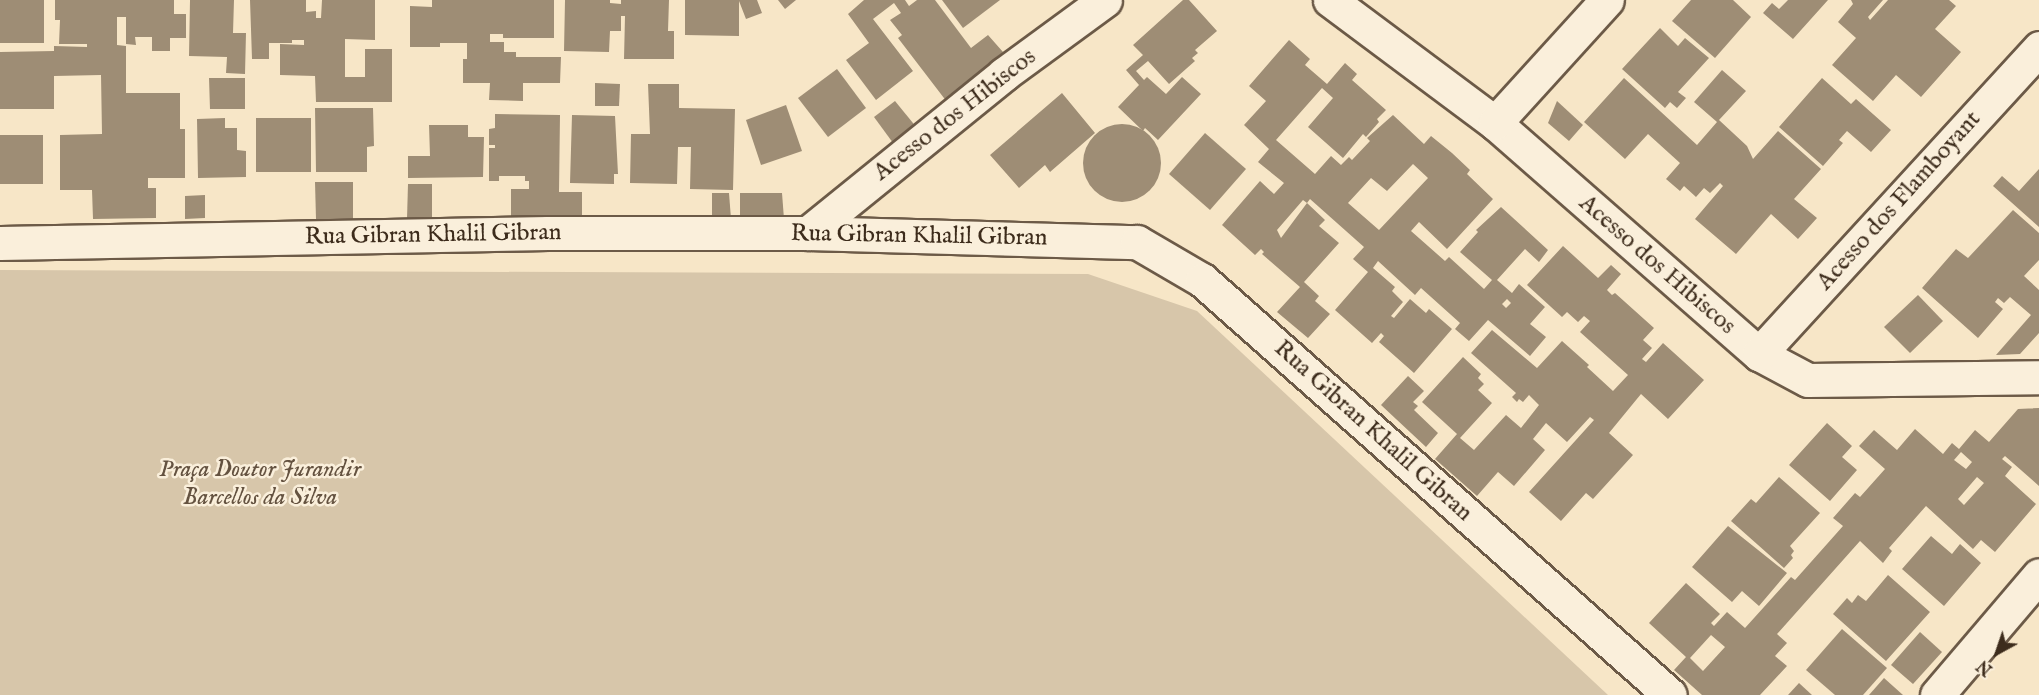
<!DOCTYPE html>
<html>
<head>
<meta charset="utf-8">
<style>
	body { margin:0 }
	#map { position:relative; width:2039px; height:695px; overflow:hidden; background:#f7e6c7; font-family:"IM FELL English",serif }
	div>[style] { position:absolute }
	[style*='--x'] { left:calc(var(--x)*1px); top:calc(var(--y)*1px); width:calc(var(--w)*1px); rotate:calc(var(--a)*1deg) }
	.green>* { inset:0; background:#d7c6aa }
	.building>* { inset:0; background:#9e8d75 }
	.round { border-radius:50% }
	.roads { filter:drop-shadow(2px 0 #6c5a47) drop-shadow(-2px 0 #6c5a47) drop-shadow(0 2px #6c5a47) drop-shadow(0 -2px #6c5a47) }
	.street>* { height:33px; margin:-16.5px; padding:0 16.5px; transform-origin:16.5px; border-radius:16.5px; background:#faefdb }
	span { translate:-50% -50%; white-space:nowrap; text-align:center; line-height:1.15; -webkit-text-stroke:5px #faefdb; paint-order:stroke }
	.street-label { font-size:24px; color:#3d2c1c }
	.park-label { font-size:24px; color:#645240; font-style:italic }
	.north { position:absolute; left:1967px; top:623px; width:60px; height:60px; -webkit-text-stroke:4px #faefdb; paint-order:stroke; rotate:220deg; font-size:16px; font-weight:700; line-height:24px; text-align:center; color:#3d2c1c }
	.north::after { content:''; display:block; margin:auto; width:21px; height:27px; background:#3d2c1c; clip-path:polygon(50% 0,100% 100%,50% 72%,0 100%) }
</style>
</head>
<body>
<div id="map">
	<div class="green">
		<i style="clip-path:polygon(0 270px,1088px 274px,1197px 311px,1608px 695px,0 695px)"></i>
	</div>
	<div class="building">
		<i style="clip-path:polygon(0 0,44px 0,44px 43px,0 43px)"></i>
		<i style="clip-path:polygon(55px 0,174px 0,174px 14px,186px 14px,186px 38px,170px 38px,170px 51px,152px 51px,152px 37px,135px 37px,136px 45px,126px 44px,126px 17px,117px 17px,117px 45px,126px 46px,126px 93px,180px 93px,180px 129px,185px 129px,185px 178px,148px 178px,148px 188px,156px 188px,156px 218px,93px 219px,92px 190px,60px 190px,60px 135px,102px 134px,101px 75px,54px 76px,54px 109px,0 109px,0 52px,54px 51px,54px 46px,87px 47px,87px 44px,59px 44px,60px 20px,55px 20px)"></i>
		<i style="clip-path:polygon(190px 0,234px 0,233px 33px,246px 33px,245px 74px,226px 73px,227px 57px,189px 56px)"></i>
		<i style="clip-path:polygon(250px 0,306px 0,306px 12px,316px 11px,316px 18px,321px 18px,322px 0,375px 0,375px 40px,345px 39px,345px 77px,365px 77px,365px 49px,392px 49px,392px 102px,316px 102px,315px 76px,280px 75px,280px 44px,304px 45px,304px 40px,292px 40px,292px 43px,269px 43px,269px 59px,252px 59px)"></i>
		<i style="clip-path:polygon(432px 0,554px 0,554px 38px,503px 38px,503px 34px,490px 34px,490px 42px,504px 42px,504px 52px,516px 52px,516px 57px,561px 57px,560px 83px,523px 83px,523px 101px,489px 100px,490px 83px,463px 83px,463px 59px,467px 59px,467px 43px,440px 43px,440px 47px,410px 47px,410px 6px,432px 7px)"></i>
		<i style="clip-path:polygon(565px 0,610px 0,610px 3px,621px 4px,621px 0,669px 0,668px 31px,674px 31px,674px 59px,624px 59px,625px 16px,621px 16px,621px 31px,610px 31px,609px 52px,564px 51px)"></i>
		<i style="clip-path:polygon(685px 0,757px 0,762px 13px,746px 19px,739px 1px,739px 36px,685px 35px)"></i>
		<i style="clip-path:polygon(778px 0,796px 0,785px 9px)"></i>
		<i style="clip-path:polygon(864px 0,905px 0,909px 6px,917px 0,935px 0,971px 48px,988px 35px,1003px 52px,947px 102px,898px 38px,902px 35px,890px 20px,901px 13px,894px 3px,873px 19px,913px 71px,876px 100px,846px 60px,869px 43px,848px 14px)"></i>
		<i style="clip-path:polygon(942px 0,1000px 0,963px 28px)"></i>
		<i style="clip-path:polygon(1183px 0,1189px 0,1217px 31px,1195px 50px,1198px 53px,1192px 58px,1195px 61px,1169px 84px,1148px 61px,1136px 71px,1144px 80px,1147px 77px,1166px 94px,1182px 77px,1201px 94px,1158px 140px,1145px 128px,1143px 131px,1118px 107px,1139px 85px,1126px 70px,1143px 55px,1133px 45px)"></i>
		<i style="clip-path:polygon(1691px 0,1733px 0,1751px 17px,1715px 58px,1672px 21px)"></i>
		<i style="clip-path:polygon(1788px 0,1828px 0,1793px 39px,1763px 13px,1772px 3px,1779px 9px)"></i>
		<i style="clip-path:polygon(1851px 0,1883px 0,1868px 17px,1870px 20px,1888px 0,1949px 0,1956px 6px,1935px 29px,1961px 52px,1921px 97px,1896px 75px,1873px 101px,1832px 65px,1856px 38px,1838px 22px,1853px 4px)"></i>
		<i style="clip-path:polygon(1660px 28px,1678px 46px,1685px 38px,1709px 58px,1678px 92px,1686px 98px,1677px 108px,1670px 102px,1665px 108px,1622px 69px)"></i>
		<i style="clip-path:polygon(evenodd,1289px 40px,1310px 59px,1305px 65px,1327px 84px,1345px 63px,1357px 74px,1352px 80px,1386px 110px,1377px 119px,1379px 122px,1366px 137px,1363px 134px,1343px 158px,1308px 127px,1333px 98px,1322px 88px,1276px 140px,1315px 174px,1331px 156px,1341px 165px,1349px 157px,1352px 160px,1370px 141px,1367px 138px,1393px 115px,1424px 144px,1431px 136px,1452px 153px,1470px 170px,1467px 174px,1493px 199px,1447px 249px,1419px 222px,1411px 231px,1445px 261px,1449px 257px,1484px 289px,1492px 280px,1460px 252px,1478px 232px,1476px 230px,1501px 207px,1548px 250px,1539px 262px,1525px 249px,1497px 280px,1512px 293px,1519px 284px,1545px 307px,1530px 324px,1546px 337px,1530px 356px,1488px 320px,1469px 341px,1455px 329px,1460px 323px,1421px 288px,1415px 295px,1378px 261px,1373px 268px,1395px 287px,1392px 291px,1403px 302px,1391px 316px,1394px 318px,1410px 299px,1426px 313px,1429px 309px,1452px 329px,1414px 373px,1379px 342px,1384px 336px,1381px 333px,1372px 343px,1335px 310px,1368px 272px,1353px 259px,1364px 247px,1310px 199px,1307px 203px,1303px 200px,1277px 230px,1281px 238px,1307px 203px,1325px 220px,1319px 226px,1339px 243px,1304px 282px,1319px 296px,1315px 301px,1330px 314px,1308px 338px,1277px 312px,1300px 287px,1262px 254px,1264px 252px,1261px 249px,1255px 255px,1222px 225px,1260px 181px,1274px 194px,1284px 183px,1258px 162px,1269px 149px,1244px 125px,1266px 101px,1249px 86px,1289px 40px,1413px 164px,1428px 178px,1379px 230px,1348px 203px,1371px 178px,1387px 191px,1413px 164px,1289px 40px,1507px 299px,1511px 303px,1506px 308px,1502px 304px,1507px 299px)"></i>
		<i style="clip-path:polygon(837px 69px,866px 108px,828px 137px,798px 98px)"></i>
		<i style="clip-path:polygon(1722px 70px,1746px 91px,1719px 120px,1747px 146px,1753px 159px,1778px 131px,1821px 169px,1794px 199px,1817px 218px,1798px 239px,1771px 214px,1736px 254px,1695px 219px,1723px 186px,1720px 183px,1710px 193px,1704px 188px,1696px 197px,1684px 186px,1680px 191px,1666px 179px,1680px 163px,1648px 134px,1625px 159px,1584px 122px,1624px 78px,1697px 145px,1717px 122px,1694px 102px)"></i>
		<i style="clip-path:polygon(209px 78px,245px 78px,245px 109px,210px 109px)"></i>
		<i style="clip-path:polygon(1822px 78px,1851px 104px,1856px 99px,1891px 130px,1871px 152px,1847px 131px,1839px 140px,1843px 143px,1823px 166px,1779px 127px)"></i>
		<i style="clip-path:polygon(595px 83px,620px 84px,619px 106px,595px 106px)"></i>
		<i style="clip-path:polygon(648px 84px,679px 84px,679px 108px,735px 109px,733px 190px,690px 189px,691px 147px,678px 147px,677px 184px,630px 183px,631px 134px,650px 134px)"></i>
		<i style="clip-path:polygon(1062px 93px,1095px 133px,1050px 172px,1045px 165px,1019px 188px,990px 155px)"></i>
		<i style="clip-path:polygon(895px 101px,917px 128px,896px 147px,874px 117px)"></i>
		<i style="clip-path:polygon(1557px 101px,1583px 125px,1569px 141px,1548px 123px)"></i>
		<i style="clip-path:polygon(786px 105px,802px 151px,761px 165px,746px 120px)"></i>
		<i style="clip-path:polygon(315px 108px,373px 108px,374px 146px,367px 147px,367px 172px,316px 172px)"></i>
		<i style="clip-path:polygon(495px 114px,560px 115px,559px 192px,582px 192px,582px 219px,511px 219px,511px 189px,529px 189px,529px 181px,525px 181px,525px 176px,499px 176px,499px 181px,489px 181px,489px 148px,495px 148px,495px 145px,489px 145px,489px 129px,495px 128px)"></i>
		<i style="clip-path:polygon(572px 115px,615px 116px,618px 174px,614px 174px,614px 184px,570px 183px)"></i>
		<i style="clip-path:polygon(225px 118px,225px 128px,237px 128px,237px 150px,246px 151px,246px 177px,198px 178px,197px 119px)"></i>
		<i style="clip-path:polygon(256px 118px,311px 118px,311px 172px,256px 172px)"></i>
		<i class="round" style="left:1083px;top:124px;width:78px;height:78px"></i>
		<i style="clip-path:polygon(429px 125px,468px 125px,468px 137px,484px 137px,483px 177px,408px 178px,408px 156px,430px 156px)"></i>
		<i style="clip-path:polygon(1205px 133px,1246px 169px,1210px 210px,1169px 174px)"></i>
		<i style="clip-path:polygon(0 135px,43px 135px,43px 184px,0 184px)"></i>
		<i style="clip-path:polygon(2039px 169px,2039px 227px,1993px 186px,2002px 176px,2019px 191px)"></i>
		<i style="clip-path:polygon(315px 182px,353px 182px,353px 219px,316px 219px)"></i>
		<i style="clip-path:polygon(408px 184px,432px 184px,432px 219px,407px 219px)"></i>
		<i style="clip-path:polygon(712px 193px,729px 193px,731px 219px,712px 219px)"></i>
		<i style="clip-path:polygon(740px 193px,782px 193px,784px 219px,740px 219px)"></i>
		<i style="clip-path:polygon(205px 195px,205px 218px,185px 219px,185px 196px)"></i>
		<i style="clip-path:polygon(2013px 210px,2039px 233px,2039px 260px,2024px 276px,2039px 290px,2039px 333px,2020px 354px,1996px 355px,2031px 315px,2010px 297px,2004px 303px,1998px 298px,1995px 302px,2003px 309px,1978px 338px,1922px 288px,1956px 249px,1968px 258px)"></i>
		<i style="clip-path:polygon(1563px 246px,1598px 278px,1611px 265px,1621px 274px,1607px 290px,1612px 295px,1615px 293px,1654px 328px,1643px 340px,1652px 348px,1642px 359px,1646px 362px,1663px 343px,1704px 380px,1668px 419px,1641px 394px,1609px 433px,1633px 455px,1593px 499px,1586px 493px,1561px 521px,1529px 492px,1594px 420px,1590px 417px,1567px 442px,1546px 423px,1533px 439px,1545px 450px,1514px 486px,1498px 472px,1477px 496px,1435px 459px,1457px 434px,1422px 402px,1463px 357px,1481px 374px,1478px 378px,1484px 384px,1478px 390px,1492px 403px,1460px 438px,1474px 450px,1506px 415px,1521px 428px,1539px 405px,1529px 395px,1523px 402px,1519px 399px,1517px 402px,1512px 397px,1516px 393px,1471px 353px,1492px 330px,1537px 368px,1562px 341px,1589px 365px,1587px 367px,1613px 391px,1628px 375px,1580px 332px,1590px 321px,1584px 316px,1578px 322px,1567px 312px,1562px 317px,1527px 285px)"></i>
		<i style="clip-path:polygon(1918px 295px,1943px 321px,1910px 353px,1884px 327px)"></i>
		<i style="clip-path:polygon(1408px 376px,1424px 391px,1413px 402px,1418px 406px,1414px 410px,1438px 433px,1426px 447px,1381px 405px)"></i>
		<i style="clip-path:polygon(evenodd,2039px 408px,2039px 486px,2005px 456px,2002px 459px,2012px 467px,2005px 476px,2036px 504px,1995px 552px,1981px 540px,1973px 549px,1926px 506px,1889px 548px,1892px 551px,1883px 563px,1860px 541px,1777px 634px,1787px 643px,1775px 656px,1787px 666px,1760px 695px,1702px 695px,1674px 670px,1686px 657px,1649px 623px,1686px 583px,1720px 614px,1711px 623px,1714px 626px,1727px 612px,1745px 628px,1791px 577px,1795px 580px,1843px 526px,1833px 518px,1855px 493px,1860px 497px,1885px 469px,1859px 446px,1874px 430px,1897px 450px,1915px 429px,1943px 454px,1952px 443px,1959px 449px,1975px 430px,1989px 442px,2018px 409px,2039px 408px,1961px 452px,1972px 462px,1966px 469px,1954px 460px,1961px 452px,2039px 408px,1977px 477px,1984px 483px,1964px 505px,1958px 499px,1977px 477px,2039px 408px,1711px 635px,1725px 647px,1703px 671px,1690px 658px,1711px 635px)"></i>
		<i style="clip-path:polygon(1827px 423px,1852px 446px,1842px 457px,1857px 470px,1830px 501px,1789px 465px)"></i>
		<i style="clip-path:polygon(1779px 477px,1820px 513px,1790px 546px,1794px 551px,1791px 555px,1793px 558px,1784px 568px,1731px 521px,1751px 499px,1756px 503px)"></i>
		<i style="clip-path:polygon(1728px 526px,1787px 573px,1759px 606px,1742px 591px,1732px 602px,1692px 567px)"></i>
		<i style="clip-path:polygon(1931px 536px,1952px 554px,1960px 544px,1981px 563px,1944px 606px,1902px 569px)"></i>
		<i style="clip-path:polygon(1888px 575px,1930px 612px,1886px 661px,1833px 614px,1847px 598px,1852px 603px,1858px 595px,1866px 601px)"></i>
		<i style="clip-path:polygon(1842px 629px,1887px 668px,1863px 695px,1835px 695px,1806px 670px)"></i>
		<i style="clip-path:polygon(1920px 632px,1942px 652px,1913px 684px,1891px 665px)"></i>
		<i style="clip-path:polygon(1884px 678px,1903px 695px,1869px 695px)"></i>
		<i style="clip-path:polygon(1799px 683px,1812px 695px,1788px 695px)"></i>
	</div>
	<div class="roads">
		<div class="street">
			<i style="--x:1330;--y:0;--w:206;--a:36.7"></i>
			<i style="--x:1495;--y:123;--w:351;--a:41.2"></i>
			<i style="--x:1759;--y:354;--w:55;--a:28"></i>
			<i style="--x:1808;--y:380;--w:231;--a:-0.7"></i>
			<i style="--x:1495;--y:123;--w:166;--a:-47.7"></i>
			<i style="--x:808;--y:233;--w:252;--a:-39"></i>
			<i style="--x:1004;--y:74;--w:125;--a:-36.2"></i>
			<i style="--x:0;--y:243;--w:548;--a:-1.05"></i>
			<i style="--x:548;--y:233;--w:260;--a:0"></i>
			<i style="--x:808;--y:233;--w:329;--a:1.6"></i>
			<i style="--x:1137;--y:242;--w:75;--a:30.3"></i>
			<i style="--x:1202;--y:280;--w:625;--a:41.57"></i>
			<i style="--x:1759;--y:354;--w:415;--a:-47.5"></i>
			<i style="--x:1937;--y:695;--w:157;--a:-49.6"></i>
		</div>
	</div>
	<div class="street-label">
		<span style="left:955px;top:115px;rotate:-38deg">Acesso dos Hibiscos</span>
		<span style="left:1899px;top:201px;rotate:-48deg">Acesso dos Flamboyant</span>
		<span style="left:433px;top:235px;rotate:-1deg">Rua Gibran Khalil Gibran</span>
		<span style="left:919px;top:236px;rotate:1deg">Rua Gibran Khalil Gibran</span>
		<span style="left:1657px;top:265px;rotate:41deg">Acesso dos Hibiscos</span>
		<span style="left:1373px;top:431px;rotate:42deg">Rua Gibran Khalil Gibran</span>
	</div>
	<div class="park-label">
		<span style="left:260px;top:484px">Praça Doutor Jurandir<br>Barcellos da Silva</span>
	</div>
	<div class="north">N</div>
</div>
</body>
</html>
